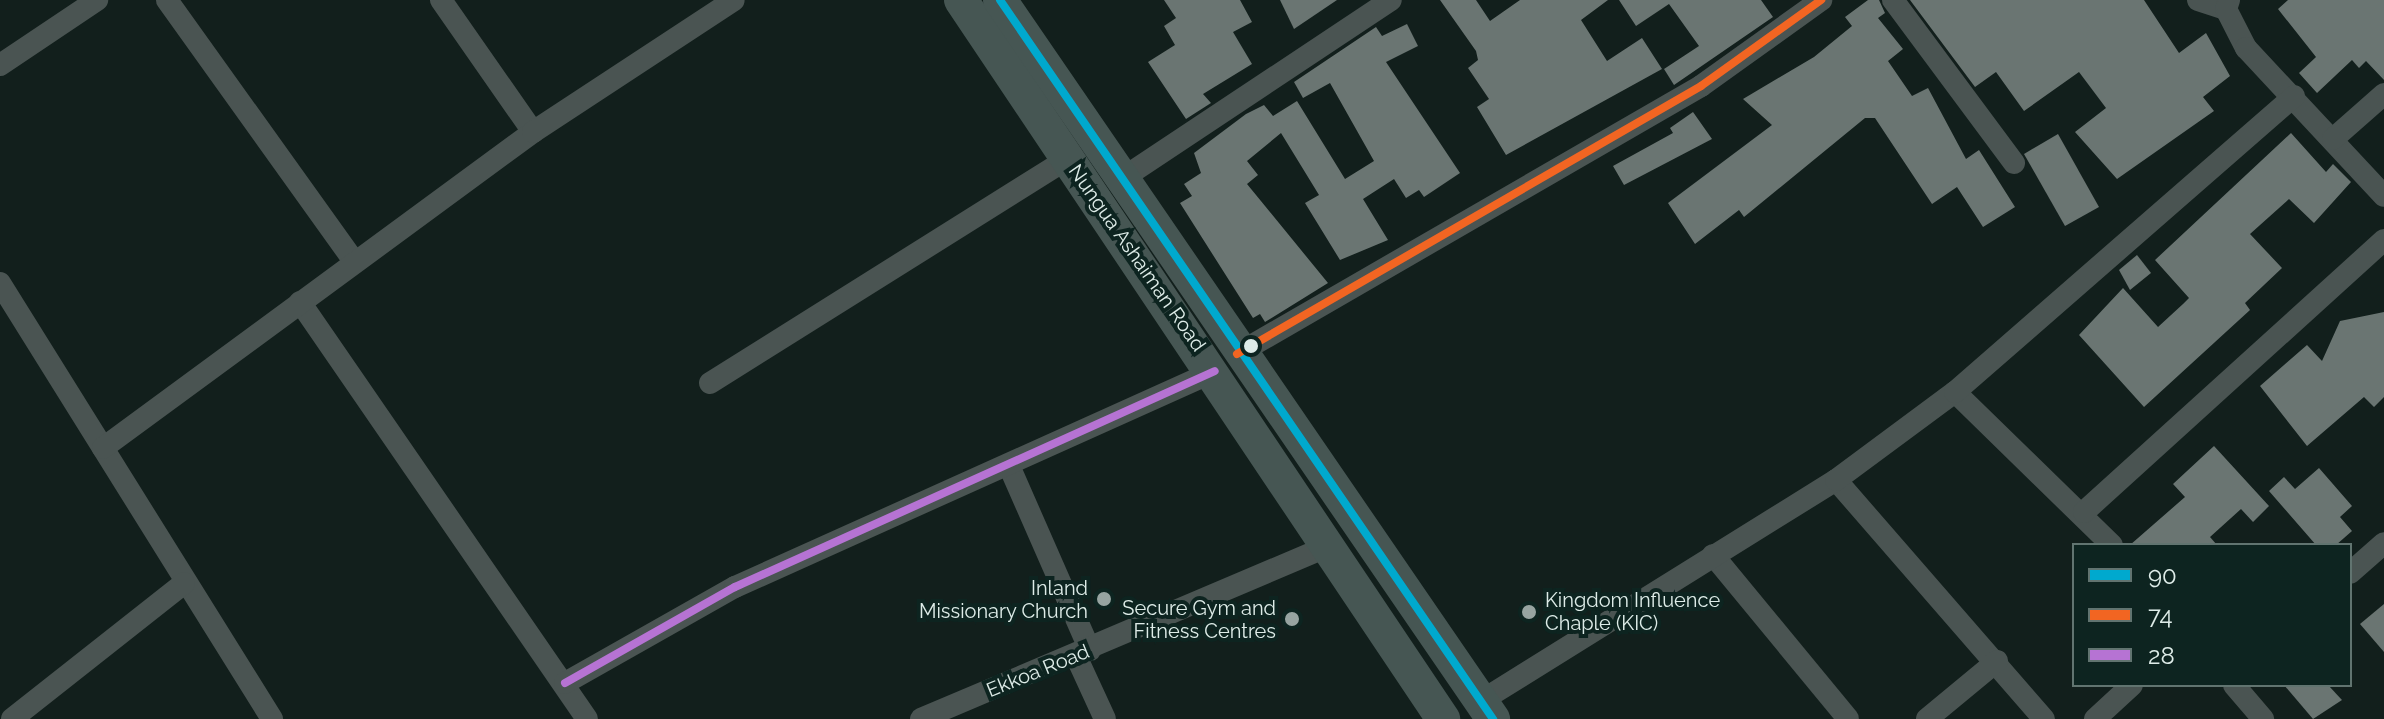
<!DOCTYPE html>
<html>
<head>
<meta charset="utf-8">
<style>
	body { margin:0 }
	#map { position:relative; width:2384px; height:719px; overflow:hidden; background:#121f1c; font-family:Raleway,sans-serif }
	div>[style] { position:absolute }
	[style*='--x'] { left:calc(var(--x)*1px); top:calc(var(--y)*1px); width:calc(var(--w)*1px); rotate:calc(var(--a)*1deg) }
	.building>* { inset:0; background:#6a7572 }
	.minor>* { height:22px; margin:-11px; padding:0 11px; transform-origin:11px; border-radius:11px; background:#4a5452 }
	.primary>* { height:34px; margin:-17px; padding:0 17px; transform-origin:17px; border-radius:17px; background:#465653 }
	.bus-1>* { height:8px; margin:-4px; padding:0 4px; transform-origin:4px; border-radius:4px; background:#00a9ce }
	.bus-2>* { height:8px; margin:-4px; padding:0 4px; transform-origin:4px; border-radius:4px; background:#f26522 }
	.bus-3>* { height:8px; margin:-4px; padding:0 4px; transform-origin:4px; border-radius:4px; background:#b673d3 }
	.dots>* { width:22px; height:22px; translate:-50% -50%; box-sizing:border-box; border:4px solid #0d2420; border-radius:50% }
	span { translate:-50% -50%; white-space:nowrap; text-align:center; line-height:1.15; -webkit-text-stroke:8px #0d2420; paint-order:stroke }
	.street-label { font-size:20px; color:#deece8 }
	.poi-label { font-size:20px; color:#deece8 }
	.right { translate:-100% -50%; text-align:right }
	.left { translate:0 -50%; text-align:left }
	.legend { position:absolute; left:2072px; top:543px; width:280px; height:144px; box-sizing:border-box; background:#0d2420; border:2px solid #617470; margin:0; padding:10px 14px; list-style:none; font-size:24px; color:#deece8 }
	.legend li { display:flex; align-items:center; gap:16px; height:40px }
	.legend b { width:40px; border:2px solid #617470 }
</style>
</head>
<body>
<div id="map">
	<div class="building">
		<i style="clip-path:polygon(1164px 0,1240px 0,1252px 22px,1233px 32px,1252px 64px,1203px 94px,1211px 103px,1186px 119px,1148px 62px,1175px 45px,1164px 26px,1176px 18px)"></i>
		<i style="clip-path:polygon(1280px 0,1337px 0,1294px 29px)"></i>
		<i style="clip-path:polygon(1440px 0,1476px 0,1490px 21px,1520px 0,1608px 0,1581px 20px,1607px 61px,1642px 38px,1662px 69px,1506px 155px,1477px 107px,1489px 99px,1468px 68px,1478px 60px,1476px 51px)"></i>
		<i style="clip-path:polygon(1619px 0,1761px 0,1773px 17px,1674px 85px,1664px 69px,1699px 46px,1669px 4px,1636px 26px)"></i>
		<i style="clip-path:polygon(1868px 0,1879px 0,1885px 13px,1878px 18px,1903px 49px,1888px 61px,1912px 96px,1928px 88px,1966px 159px,1979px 150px,2015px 207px,1983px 227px,1957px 187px,1932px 204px,1875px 118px,1865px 118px,1744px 217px,1739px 210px,1695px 244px,1668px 203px,1772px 125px,1743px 99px,1814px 57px,1852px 26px,1845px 17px)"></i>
		<i style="clip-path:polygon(1910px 0,2144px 0,2179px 53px,2206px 33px,2230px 76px,2203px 97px,2214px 111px,2117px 179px,2075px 132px,2106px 108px,2079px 72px,2024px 111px,1996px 72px,1975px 87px)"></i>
		<i style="clip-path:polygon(2288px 0,2384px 0,2384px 80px,2366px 61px,2359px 68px,2352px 60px,2317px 93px,2299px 73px,2316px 57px,2278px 9px)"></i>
		<i style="clip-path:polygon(1407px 24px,1418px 46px,1386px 62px,1460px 173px,1424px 197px,1419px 190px,1406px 198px,1394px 179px,1363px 199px,1388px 240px,1340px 260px,1305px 203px,1319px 195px,1281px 133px,1247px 161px,1258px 175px,1247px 184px,1328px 283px,1265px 322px,1260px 314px,1253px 318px,1180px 203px,1192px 196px,1184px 184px,1201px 173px,1194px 153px,1246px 114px,1264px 105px,1273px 116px,1297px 101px,1345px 179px,1374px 161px,1330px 83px,1303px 98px,1294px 82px,1376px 27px,1382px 36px)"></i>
		<i style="clip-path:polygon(1693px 112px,1712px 139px,1624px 185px,1613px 166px,1673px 133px,1670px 128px)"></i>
		<i style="clip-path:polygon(2291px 133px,2326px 172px,2333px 164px,2351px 182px,2314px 223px,2289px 199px,2250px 234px,2282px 268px,2245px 303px,2250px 310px,2144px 407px,2079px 335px,2123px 288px,2158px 327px,2183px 304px,2189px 298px,2155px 260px)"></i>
		<i style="clip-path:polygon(2058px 134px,2099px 207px,2065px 226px,2024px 154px)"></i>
		<i style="clip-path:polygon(2137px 255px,2151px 273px,2130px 290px,2119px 270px)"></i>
		<i style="clip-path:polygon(2384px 312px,2384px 397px,2374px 407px,2364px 397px,2307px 446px,2260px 386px,2307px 345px,2322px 361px,2340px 321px)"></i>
		<i style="clip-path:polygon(2214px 446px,2269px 506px,2253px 522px,2241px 509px,2210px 537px,2217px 545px,2130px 545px,2185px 497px,2173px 484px)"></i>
		<i style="clip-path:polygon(2319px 468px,2352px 506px,2340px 517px,2352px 531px,2336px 545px,2316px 545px,2269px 491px,2284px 477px,2295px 489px)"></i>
		<i style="clip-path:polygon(2384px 604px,2384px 652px,2360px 624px)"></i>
		<i style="clip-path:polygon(2284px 685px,2328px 685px,2342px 700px,2313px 719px)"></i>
	</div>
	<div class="minor">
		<i style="--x:167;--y:0;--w:320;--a:54.4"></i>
		<i style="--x:441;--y:0;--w:161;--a:55.1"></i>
		<i style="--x:1893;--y:0;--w:203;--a:53.4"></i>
		<i style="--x:2198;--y:0;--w:29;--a:18"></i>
		<i style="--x:2229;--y:0;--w:9;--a:108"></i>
		<i style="--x:2226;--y:9;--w:44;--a:62.9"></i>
		<i style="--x:2246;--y:48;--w:202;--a:47"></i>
		<i style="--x:0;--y:65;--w:117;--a:-33.8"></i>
		<i style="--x:2333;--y:139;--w:68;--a:-41.4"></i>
		<i style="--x:1120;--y:180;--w:325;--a:-33.6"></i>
		<i style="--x:0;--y:283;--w:514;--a:58.04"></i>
		<i style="--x:300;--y:302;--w:506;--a:55.46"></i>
		<i style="--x:1237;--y:354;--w:536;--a:-30.01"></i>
		<i style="--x:1701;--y:86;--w:148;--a:-35.6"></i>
		<i style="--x:710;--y:383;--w:423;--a:-32.1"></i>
		<i style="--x:1955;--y:392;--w:219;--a:44.3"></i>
		<i style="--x:103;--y:448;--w:534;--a:-36.31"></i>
		<i style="--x:533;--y:132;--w:240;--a:-33.3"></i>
		<i style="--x:1010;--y:468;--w:199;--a:66.3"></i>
		<i style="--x:1836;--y:480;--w:317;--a:49"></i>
		<i style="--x:2084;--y:512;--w:405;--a:-42.2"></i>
		<i style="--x:1713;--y:555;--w:212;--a:50.5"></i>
		<i style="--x:2350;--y:573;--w:45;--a:-41.4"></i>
		<i style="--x:1076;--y:656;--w:69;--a:65.3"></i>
		<i style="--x:565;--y:683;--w:195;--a:-29.5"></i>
		<i style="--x:735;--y:587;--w:526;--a:-24.23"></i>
		<i style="--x:2234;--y:685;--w:45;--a:49.5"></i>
		<i style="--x:1481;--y:701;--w:418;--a:-31.9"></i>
		<i style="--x:1836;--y:480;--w:148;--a:-36.5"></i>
		<i style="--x:1955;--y:392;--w:450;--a:-41.1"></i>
		<i style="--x:12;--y:719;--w:219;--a:-38.3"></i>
		<i style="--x:921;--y:719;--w:445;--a:-23"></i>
		<i style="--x:1927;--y:719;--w:91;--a:-39.6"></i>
		<i style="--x:2095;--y:719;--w:50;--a:-42.6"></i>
	</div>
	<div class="primary">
		<i style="--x:961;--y:0;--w:866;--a:56.16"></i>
		<i style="--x:1000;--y:0;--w:872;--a:55.56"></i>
	</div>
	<div class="bus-1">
		<i style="--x:1000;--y:0;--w:872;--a:55.56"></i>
	</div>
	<div class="bus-2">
		<i style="--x:1237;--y:354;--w:536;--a:-30.01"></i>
		<i style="--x:1701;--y:86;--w:148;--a:-35.6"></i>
	</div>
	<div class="bus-3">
		<i style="--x:565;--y:683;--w:195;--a:-29.5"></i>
		<i style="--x:735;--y:587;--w:526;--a:-24.23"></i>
	</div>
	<div class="dots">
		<i style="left:1251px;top:346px;background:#deece8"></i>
		<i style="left:1104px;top:599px;background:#97a4a1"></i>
		<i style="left:1529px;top:612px;background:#97a4a1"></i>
		<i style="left:1292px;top:619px;background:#97a4a1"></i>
	</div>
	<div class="street-label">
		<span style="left:1137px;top:258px;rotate:55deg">Nungua Ashaiman Road</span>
		<span style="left:1038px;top:671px;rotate:-22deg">Ekkoa Road</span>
	</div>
	<div class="poi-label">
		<span class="right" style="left:1088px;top:600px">Inland<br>Missionary Church</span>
		<span class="left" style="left:1545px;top:612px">Kingdom Influence<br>Chaple (KIC)</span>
		<span class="right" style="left:1276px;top:620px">Secure Gym and<br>Fitness Centres</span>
	</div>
	<ul class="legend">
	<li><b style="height:10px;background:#00a9ce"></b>90</li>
	<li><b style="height:10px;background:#f26522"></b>74</li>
	<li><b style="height:10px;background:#b673d3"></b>28</li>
	</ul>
</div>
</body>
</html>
